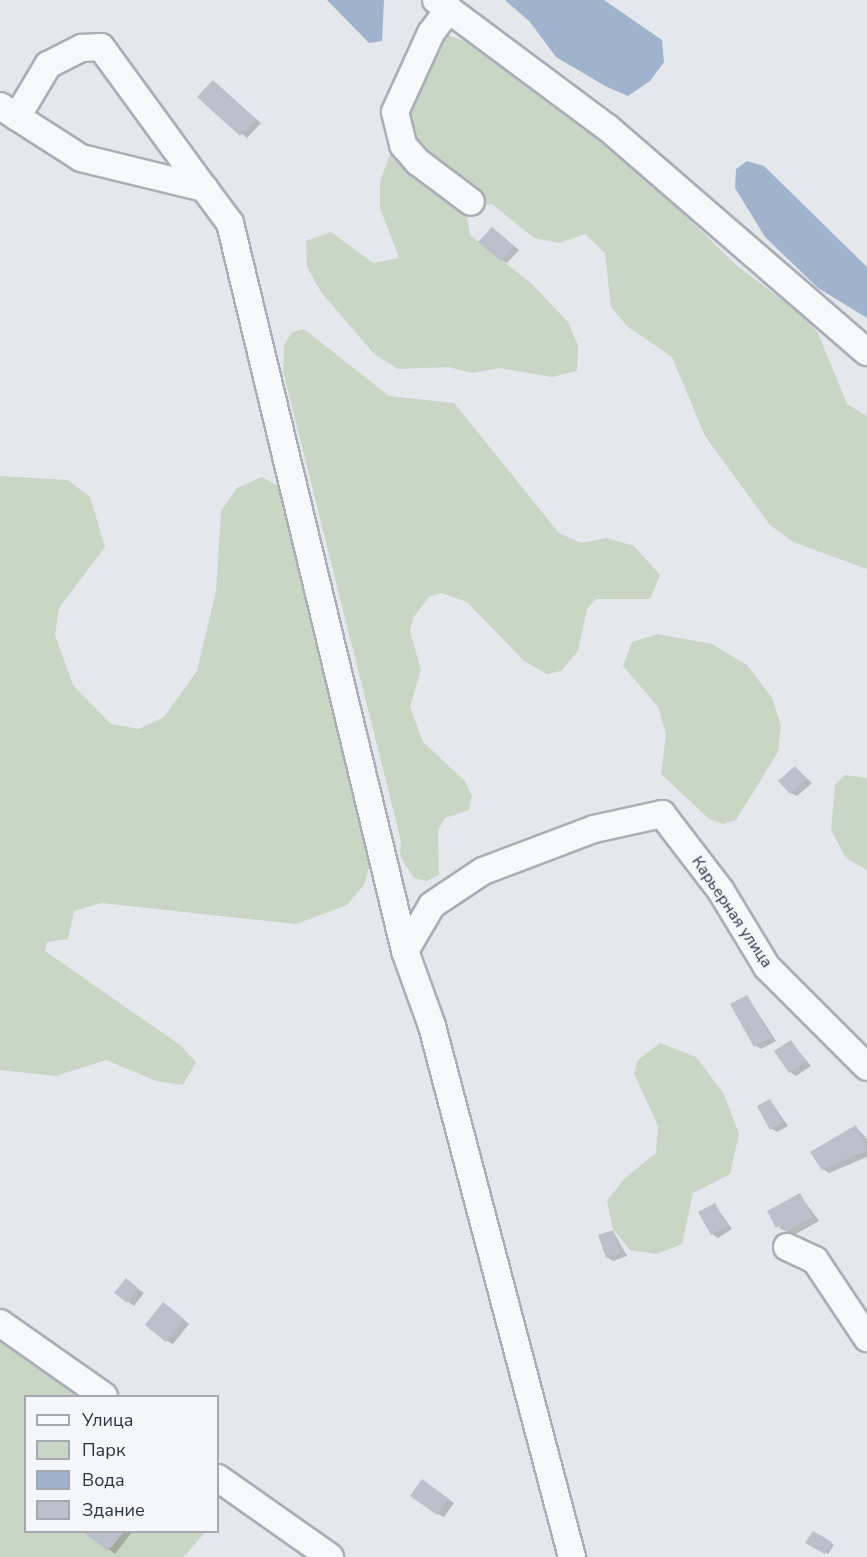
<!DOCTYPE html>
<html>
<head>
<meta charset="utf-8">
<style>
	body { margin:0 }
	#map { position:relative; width:867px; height:1557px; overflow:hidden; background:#e4e7ec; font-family:"Nunito Sans",sans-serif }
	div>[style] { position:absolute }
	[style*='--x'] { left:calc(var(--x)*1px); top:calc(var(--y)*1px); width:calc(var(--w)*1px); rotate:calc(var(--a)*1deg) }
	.green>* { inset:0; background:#c9d6c5 }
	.water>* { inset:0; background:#9fb4cc }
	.shadow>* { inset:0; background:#0003 }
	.building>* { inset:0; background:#bbc0ca }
	.roads { filter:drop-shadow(2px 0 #a9aeb7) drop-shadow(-2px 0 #a9aeb7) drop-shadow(0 2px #a9aeb7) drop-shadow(0 -2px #a9aeb7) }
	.minor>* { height:26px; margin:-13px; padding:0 13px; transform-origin:13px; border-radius:13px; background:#f7f8fa }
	span { translate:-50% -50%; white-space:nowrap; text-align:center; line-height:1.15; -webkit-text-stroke:4.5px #f4f6f9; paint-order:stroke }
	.street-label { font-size:16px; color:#2b3445 }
	.legend { position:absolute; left:24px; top:1395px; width:195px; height:138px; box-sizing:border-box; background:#f4f6f9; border:2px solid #a4a8b1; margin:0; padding:8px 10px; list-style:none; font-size:18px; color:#2b3445 }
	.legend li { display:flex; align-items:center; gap:12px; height:30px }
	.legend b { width:30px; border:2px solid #a4a8b1 }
</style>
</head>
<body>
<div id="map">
	<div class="green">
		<i style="clip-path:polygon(442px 33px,467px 42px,621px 152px,736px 265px,801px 314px,818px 333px,847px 404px,867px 416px,867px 569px,793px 542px,770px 525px,705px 436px,672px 357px,628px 327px,611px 307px,605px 253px,585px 234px,559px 243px,534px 238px,492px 204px,466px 210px,470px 235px,532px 284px,568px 322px,578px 345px,577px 371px,552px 377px,499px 368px,473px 373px,448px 367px,398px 369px,374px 354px,321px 292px,307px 267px,306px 241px,331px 232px,373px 263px,399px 258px,380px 208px,380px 181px,428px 55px)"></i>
		<i style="clip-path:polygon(304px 329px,389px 396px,454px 403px,559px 533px,581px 543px,607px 538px,634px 546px,660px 575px,650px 599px,596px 599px,587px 609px,578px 651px,561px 671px,547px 674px,524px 661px,467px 602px,441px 593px,429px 597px,413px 618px,410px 631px,421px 670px,410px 707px,423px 742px,465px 781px,472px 796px,469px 810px,445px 818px,438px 830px,439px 875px,426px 881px,414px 878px,400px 856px,401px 841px,283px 371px,284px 345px,292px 332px)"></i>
		<i style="clip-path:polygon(0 476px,68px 480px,90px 497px,105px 547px,59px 608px,55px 635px,73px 685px,111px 724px,139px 729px,164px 717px,197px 671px,216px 591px,221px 511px,237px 488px,262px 477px,285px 490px,371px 860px,364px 885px,347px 905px,296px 924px,101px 903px,74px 911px,68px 939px,47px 942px,45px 951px,180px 1045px,196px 1062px,183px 1085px,156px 1081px,106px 1060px,56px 1076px,0 1070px)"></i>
		<i style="clip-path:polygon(658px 634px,712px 644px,747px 665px,772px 698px,781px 726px,778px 752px,736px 820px,723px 824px,709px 819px,661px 774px,666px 734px,658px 707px,623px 666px,632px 642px)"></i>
		<i style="clip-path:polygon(845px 775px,867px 778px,867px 870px,846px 858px,831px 830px,835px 785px)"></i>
		<i style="clip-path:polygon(660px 1043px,696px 1057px,724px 1094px,739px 1134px,730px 1174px,693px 1193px,682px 1244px,657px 1254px,630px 1250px,613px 1229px,607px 1201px,624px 1179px,656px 1153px,658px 1126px,634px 1073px,638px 1060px)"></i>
		<i style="clip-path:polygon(0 1323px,104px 1396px,26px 1396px,26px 1532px,205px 1532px,184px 1557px,0 1557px)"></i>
	</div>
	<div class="water">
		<i style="clip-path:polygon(327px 0,384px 0,382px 41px,369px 43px)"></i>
		<i style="clip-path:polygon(505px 0,604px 0,662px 40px,664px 62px,650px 81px,628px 96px,607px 87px,556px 57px,530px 22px)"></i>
		<i style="clip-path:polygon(747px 161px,764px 166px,867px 267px,867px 318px,818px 288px,765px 237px,735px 188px,736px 169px)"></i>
	</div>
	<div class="shadow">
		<i style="clip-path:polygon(213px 82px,261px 123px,247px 138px,199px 97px)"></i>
		<i style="clip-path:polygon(492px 228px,519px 250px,507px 263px,502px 260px)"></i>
		<i style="clip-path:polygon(795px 768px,812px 783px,797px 796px,791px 793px)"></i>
		<i style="clip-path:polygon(747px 996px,776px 1041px,761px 1049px,755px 1045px)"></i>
		<i style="clip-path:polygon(791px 1042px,811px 1066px,796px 1076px,790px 1072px)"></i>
		<i style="clip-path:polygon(770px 1100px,788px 1126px,777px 1132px,771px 1128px)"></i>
		<i style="clip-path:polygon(856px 1127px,867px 1139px,867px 1157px,829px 1173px,823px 1169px)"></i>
		<i style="clip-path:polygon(800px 1195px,819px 1221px,794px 1235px,779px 1228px,787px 1220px,779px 1227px,769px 1211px)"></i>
		<i style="clip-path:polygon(715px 1205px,732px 1229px,718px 1238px,712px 1234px)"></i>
		<i style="clip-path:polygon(613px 1231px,627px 1256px,613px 1261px,607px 1257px)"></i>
		<i style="clip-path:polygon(132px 1284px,144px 1293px,134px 1306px,116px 1293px)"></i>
		<i style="clip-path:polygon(170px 1308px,189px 1324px,173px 1344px,167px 1341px)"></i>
		<i style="clip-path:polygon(428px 1485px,454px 1503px,444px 1517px,438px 1514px)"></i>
		<i style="clip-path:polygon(97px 1532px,132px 1532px,115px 1554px,93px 1537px)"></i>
		<i style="clip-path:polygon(813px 1533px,834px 1545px,828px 1554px,807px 1542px)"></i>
	</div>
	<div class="building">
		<i style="clip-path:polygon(213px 80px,256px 119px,240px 136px,197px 97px)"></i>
		<i style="clip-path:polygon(492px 227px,514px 246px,501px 261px,478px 242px)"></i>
		<i style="clip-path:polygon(795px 766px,807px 779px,790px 794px,778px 781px)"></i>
		<i style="clip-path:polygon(747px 995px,771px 1037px,754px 1047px,730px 1004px)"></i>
		<i style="clip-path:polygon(791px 1040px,806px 1062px,789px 1073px,774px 1051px)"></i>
		<i style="clip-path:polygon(770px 1099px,783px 1122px,770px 1130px,757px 1106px)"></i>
		<i style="clip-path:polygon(856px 1125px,867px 1150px,822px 1170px,810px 1152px)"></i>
		<i style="clip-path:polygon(800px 1193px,813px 1217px,786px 1232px,781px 1225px,776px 1228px,767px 1211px)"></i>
		<i style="clip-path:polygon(715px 1203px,727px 1226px,711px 1235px,698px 1212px)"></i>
		<i style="clip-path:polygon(613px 1230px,621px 1253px,606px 1258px,598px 1235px)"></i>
		<i style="clip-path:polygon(126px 1278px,139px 1289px,127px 1303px,114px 1293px)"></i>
		<i style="clip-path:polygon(163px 1302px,184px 1319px,166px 1342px,145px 1325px)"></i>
		<i style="clip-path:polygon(422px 1479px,449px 1499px,437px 1515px,410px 1496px)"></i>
		<i style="clip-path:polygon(813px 1531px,832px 1542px,825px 1554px,805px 1543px)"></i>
		<i style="clip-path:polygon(83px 1532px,124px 1532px,108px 1551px)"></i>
	</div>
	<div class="roads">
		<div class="minor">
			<i style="--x:436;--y:0;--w:214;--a:36.7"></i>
			<i style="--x:608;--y:128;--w:342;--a:40.9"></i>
			<i style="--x:449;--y:9;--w:30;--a:127"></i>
			<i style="--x:431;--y:33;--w:87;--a:114.5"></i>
			<i style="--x:395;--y:112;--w:34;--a:76"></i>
			<i style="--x:403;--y:145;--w:23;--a:49"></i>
			<i style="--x:418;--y:162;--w:66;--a:37"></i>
			<i style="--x:0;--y:106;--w:96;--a:32.7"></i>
			<i style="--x:81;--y:158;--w:127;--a:13.7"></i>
			<i style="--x:204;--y:188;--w:44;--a:53.4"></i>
			<i style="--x:230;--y:223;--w:749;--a:76.48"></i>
			<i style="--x:405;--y:951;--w:80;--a:70.2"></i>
			<i style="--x:432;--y:1026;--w:549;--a:75.23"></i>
			<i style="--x:17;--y:117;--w:61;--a:-59.2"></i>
			<i style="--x:48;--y:65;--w:38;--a:-27"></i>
			<i style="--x:82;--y:48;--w:19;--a:-3"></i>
			<i style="--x:101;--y:47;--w:175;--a:53.9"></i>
			<i style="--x:405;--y:951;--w:53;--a:-59.6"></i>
			<i style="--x:432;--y:905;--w:61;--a:-33.7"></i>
			<i style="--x:483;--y:871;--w:119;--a:-20.7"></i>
			<i style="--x:594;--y:829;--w:70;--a:-12.4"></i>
			<i style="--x:662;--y:814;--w:97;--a:52.5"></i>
			<i style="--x:721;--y:891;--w:89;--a:58.8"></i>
			<i style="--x:767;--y:967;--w:141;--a:45"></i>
			<i style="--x:787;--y:1247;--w:31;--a:25"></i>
			<i style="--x:815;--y:1260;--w:94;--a:56.3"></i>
			<i style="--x:0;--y:1323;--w:127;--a:35.1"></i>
			<i style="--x:218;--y:1478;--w:137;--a:35.2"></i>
		</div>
	</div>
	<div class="street-label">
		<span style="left:732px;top:912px;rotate:56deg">Карьерная улица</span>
	</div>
	<ul class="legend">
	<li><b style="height:8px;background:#f7f8fa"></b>Улица</li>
	<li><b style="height:16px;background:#c9d6c5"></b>Парк</li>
	<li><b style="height:16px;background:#9fb4cc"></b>Вода</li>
	<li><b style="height:16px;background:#bbc0ca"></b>Здание</li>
	</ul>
</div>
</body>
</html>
